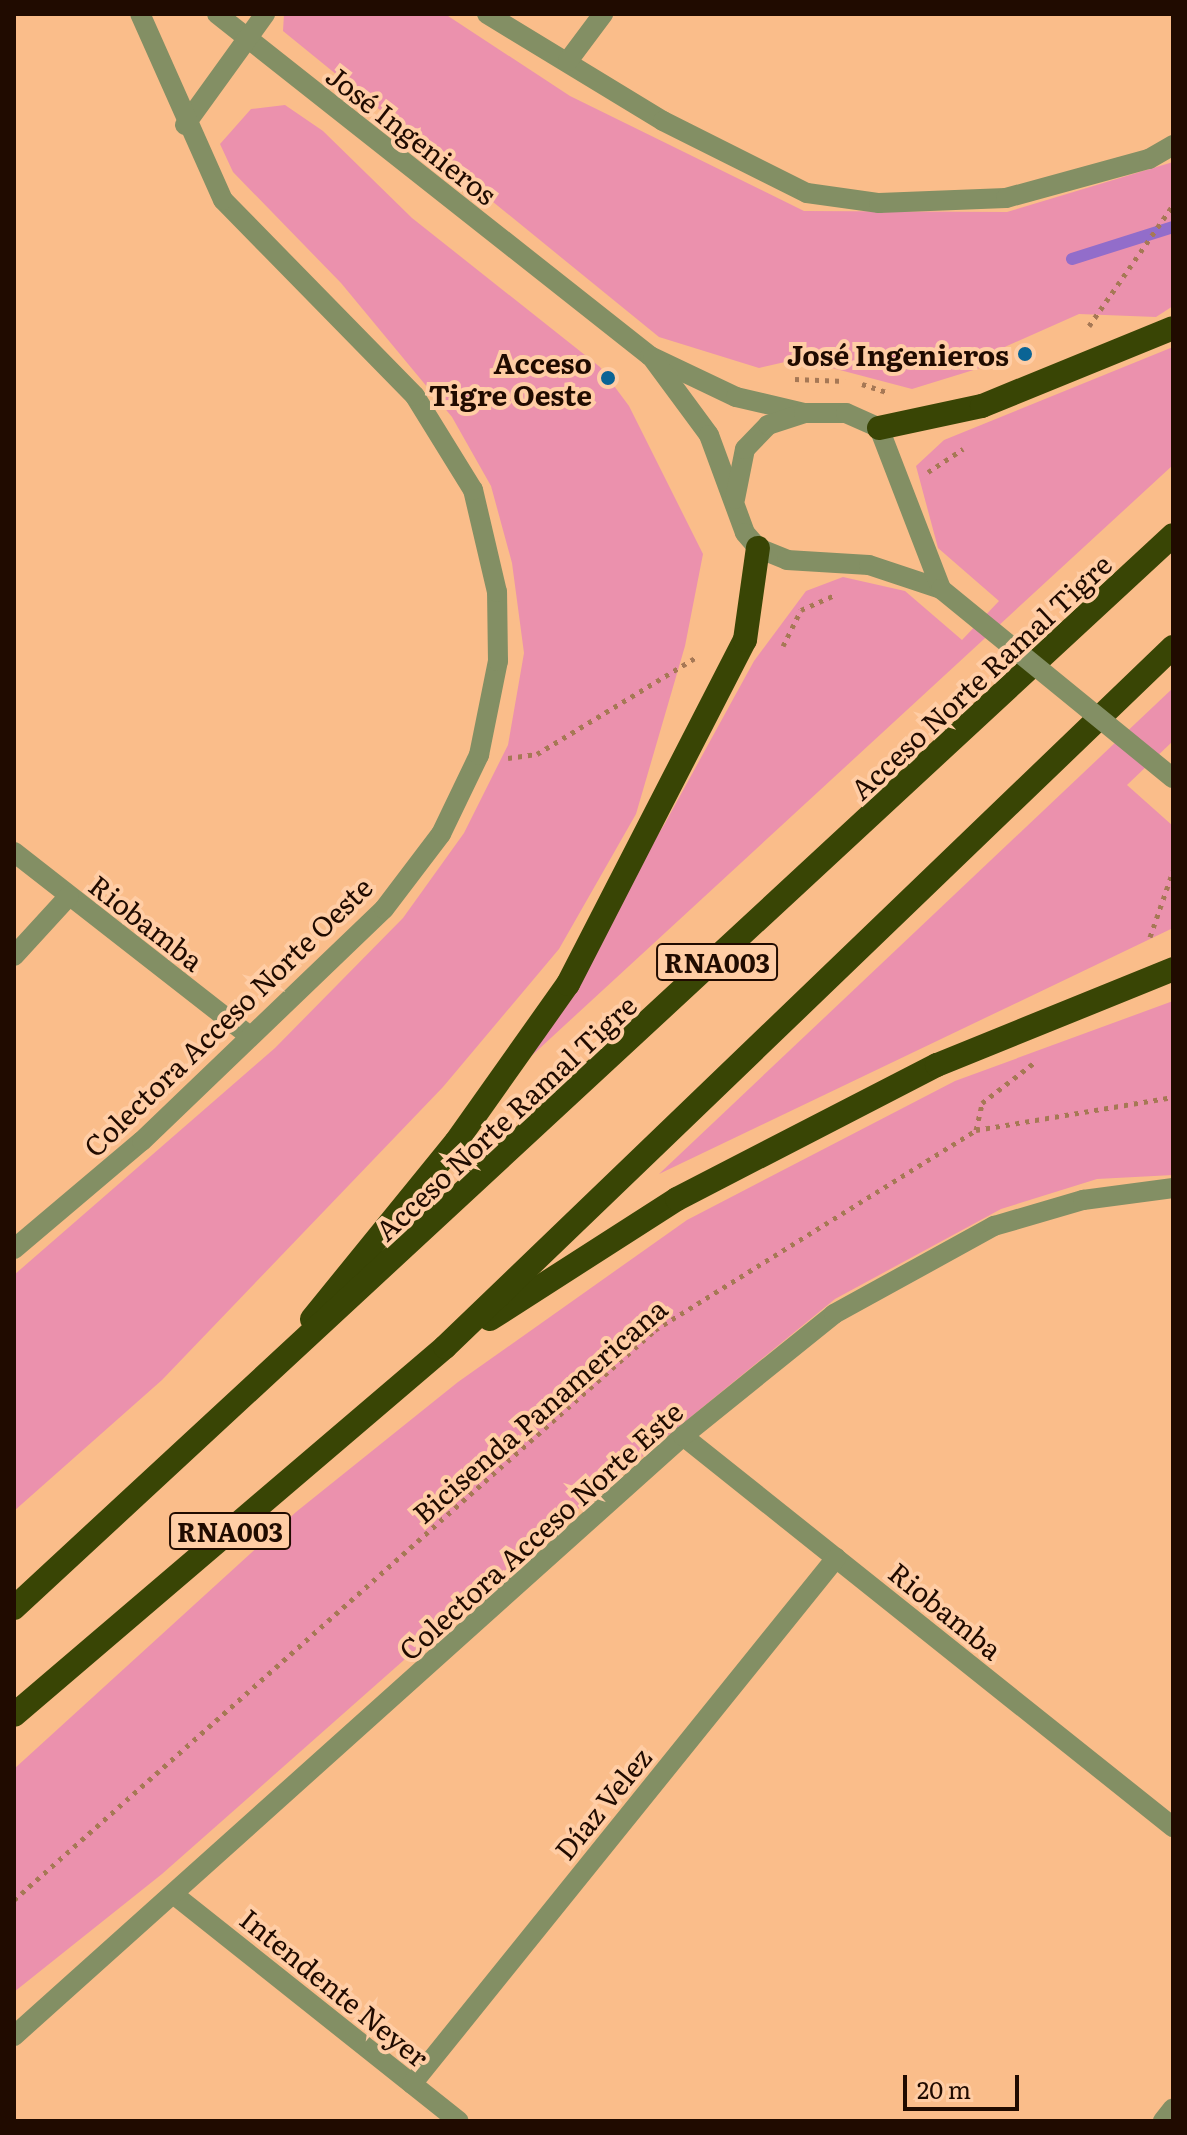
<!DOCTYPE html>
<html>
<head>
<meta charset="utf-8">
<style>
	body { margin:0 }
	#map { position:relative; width:1187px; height:2135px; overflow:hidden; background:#fabd8a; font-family:Literata,serif }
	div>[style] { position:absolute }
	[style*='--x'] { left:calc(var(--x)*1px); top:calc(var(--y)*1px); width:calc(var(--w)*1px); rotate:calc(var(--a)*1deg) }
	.green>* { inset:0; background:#eb91ad }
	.stream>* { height:12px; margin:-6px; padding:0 6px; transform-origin:6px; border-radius:6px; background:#926dca }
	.path>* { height:5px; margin-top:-2.5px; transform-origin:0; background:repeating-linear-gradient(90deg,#a67855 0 4px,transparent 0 10px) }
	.minor>* { height:20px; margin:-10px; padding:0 10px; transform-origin:10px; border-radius:10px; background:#838f64 }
	.highway>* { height:24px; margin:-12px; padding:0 12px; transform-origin:12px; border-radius:12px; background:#394505 }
	.minor-bridge>* { height:20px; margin:-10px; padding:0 10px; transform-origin:10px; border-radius:10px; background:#838f64 }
	.dots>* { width:22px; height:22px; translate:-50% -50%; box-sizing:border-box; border:4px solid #ffcda5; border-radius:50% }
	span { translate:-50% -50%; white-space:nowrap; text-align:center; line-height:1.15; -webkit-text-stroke:8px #ffcda5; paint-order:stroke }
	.shield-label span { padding:2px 6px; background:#ffcda5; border:2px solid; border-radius:6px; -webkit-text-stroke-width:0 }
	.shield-label { font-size:26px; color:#200b00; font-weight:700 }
	.street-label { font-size:28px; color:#200b00 }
	.poi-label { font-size:28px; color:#200b00; font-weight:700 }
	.right { translate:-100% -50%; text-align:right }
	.frame { position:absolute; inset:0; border:16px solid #200b00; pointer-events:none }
	.scale { position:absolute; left:903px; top:2075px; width:116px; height:36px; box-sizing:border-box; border:4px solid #200b00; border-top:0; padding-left:10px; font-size:24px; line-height:28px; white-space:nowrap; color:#200b00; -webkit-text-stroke:6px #ffcda5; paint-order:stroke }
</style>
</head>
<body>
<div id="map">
	<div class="green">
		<i style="clip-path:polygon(284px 14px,445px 14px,570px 96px,804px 211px,1007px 212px,1173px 162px,1173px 306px,1156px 317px,1079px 314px,998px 350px,980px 368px,912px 389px,798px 359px,759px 368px,659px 337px,283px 31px)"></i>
		<i style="clip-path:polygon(285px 105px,323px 131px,412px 218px,600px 367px,629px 406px,703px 554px,685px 646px,636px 814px,559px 949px,443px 1087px,162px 1380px,14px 1511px,14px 1275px,275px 1048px,403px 918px,464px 833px,508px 745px,524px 653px,512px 563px,491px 486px,452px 417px,341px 283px,233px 172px,220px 144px,251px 109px)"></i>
		<i style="clip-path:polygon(1173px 347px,1173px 465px,502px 1083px,664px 825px,754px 661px,806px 591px,843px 577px,905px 591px,962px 640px,999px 601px,938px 548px,916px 466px,944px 440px)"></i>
		<i style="clip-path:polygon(1173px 688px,1173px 741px,1127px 785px,1173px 826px,1173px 928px,659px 1174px)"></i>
		<i style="clip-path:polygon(1173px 1001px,1173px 1175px,1097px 1179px,1001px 1209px,835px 1299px,533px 1546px,162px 1874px,14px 1992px,14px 1769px,296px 1512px,458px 1382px,687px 1220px,955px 1081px)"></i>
	</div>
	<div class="stream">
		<i style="--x:1072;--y:259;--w:106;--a:-17.6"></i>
	</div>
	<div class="path">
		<i style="--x:1089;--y:326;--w:147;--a:-55.2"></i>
		<i style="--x:795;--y:379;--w:50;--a:2.3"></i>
		<i style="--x:862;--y:384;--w:26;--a:18"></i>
		<i style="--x:928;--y:472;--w:42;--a:-33.3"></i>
		<i style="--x:783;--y:646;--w:40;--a:-63.4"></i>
		<i style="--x:801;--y:610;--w:37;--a:-24"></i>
		<i style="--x:508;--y:758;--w:29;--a:-8"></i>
		<i style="--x:537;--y:754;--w:188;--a:-31.3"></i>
		<i style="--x:1150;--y:937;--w:70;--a:-70.8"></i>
		<i style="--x:976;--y:1130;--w:28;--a:-77"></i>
		<i style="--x:982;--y:1103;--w:67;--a:-37.7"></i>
		<i style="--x:14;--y:1900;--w:858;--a:-41.64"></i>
		<i style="--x:655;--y:1330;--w:378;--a:-31.9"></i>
		<i style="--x:976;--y:1130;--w:200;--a:-9.5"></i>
	</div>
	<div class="minor">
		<i style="--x:217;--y:14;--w:552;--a:38.3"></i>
		<i style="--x:650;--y:356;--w:95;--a:25.5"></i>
		<i style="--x:736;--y:397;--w:70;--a:13.2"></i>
		<i style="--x:487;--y:14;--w:206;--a:31.3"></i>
		<i style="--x:663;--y:121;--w:161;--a:26.6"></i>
		<i style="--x:807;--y:193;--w:73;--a:7.9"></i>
		<i style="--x:879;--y:203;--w:127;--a:-2.3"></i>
		<i style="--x:1006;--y:198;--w:148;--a:-15.3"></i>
		<i style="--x:1149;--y:159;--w:28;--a:-30"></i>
		<i style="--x:568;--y:61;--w:59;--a:-53.3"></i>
		<i style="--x:185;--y:125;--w:137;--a:-54.2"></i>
		<i style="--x:653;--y:359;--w:94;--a:53.6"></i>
		<i style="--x:709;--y:435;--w:104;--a:69.8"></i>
		<i style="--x:745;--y:533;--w:20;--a:49"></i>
		<i style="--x:758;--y:548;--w:31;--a:22"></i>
		<i style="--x:787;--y:560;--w:82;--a:3.5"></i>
		<i style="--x:869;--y:565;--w:76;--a:18.4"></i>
		<i style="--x:735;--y:499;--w:51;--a:-78.7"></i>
		<i style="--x:745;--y:449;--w:33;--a:-46"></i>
		<i style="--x:768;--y:425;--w:38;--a:-18"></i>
		<i style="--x:804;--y:413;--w:42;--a:0"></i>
		<i style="--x:846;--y:413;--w:36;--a:24"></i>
		<i style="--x:879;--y:428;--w:173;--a:68.9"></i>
		<i style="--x:14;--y:852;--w:296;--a:38"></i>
		<i style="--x:14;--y:956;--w:81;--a:-47.5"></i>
		<i style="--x:14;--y:1249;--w:167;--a:-40.2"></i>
		<i style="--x:142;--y:1141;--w:335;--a:-43.8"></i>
		<i style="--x:384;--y:909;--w:94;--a:-52.8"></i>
		<i style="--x:441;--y:834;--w:88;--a:-64.3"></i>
		<i style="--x:479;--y:755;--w:96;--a:-78.6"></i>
		<i style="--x:498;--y:661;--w:69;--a:-90.8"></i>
		<i style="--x:497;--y:592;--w:105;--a:-103.2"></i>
		<i style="--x:473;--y:490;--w:110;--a:-121.7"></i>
		<i style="--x:415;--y:396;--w:274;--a:-134.4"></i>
		<i style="--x:223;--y:200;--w:204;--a:-114"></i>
		<i style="--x:683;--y:1436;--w:627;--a:38.59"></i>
		<i style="--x:177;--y:1897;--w:360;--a:38.5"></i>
		<i style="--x:14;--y:2036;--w:899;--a:-41.89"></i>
		<i style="--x:683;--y:1436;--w:194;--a:-38.9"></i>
		<i style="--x:834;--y:1314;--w:183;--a:-28.8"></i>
		<i style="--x:994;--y:1226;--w:93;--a:-16.3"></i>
		<i style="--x:1083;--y:1200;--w:91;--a:-7.6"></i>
		<i style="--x:412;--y:2084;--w:676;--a:-51.13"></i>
		<i style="--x:1163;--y:2121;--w:16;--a:-52"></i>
	</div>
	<div class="highway">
		<i style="--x:879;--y:428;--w:105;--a:-12.1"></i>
		<i style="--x:982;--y:406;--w:206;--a:-22.2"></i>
		<i style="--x:312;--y:1319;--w:228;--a:-50.9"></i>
		<i style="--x:456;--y:1142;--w:194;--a:-54.7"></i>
		<i style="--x:568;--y:984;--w:387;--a:-62.8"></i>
		<i style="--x:745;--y:640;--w:93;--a:-82"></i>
		<i style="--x:490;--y:1319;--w:222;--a:-32.7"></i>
		<i style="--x:677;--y:1199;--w:292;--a:-27.3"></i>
		<i style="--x:937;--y:1065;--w:255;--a:-22.1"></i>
		<i style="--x:14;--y:1608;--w:1579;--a:-42.79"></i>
		<i style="--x:14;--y:1715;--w:567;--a:-40.49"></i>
		<i style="--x:445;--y:1347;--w:1010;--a:-43.88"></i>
	</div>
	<div class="minor-bridge">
		<i style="--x:941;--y:589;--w:299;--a:39.2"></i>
	</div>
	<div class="dots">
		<i style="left:1025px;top:354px;background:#0a6495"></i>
		<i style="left:608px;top:378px;background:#0a6495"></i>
	</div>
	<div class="shield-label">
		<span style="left:717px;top:962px">RNA003</span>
		<span style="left:230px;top:1531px">RNA003</span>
	</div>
	<div class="street-label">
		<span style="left:412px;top:134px;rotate:38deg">José Ingenieros</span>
		<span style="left:980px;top:676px;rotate:-43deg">Acceso Norte Ramal Tigre</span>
		<span style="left:147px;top:922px;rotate:38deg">Riobamba</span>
		<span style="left:227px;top:1016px;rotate:-44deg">Colectora Acceso Norte Oeste</span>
		<span style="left:505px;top:1117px;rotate:-43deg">Acceso Norte Ramal Tigre</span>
		<span style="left:539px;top:1410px;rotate:-41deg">Bicisenda Panamericana</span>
		<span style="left:540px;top:1530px;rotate:-42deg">Colectora Acceso Norte Este</span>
		<span style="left:946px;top:1610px;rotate:39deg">Riobamba</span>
		<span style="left:602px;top:1803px;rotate:-51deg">Díaz Velez</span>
		<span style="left:335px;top:1987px;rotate:39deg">Intendente Neyer</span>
	</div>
	<div class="poi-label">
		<span class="right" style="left:1009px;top:354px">José Ingenieros</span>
		<span class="right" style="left:592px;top:378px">Acceso<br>Tigre Oeste</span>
	</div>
	<div class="frame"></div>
	<div class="scale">20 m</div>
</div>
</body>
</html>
